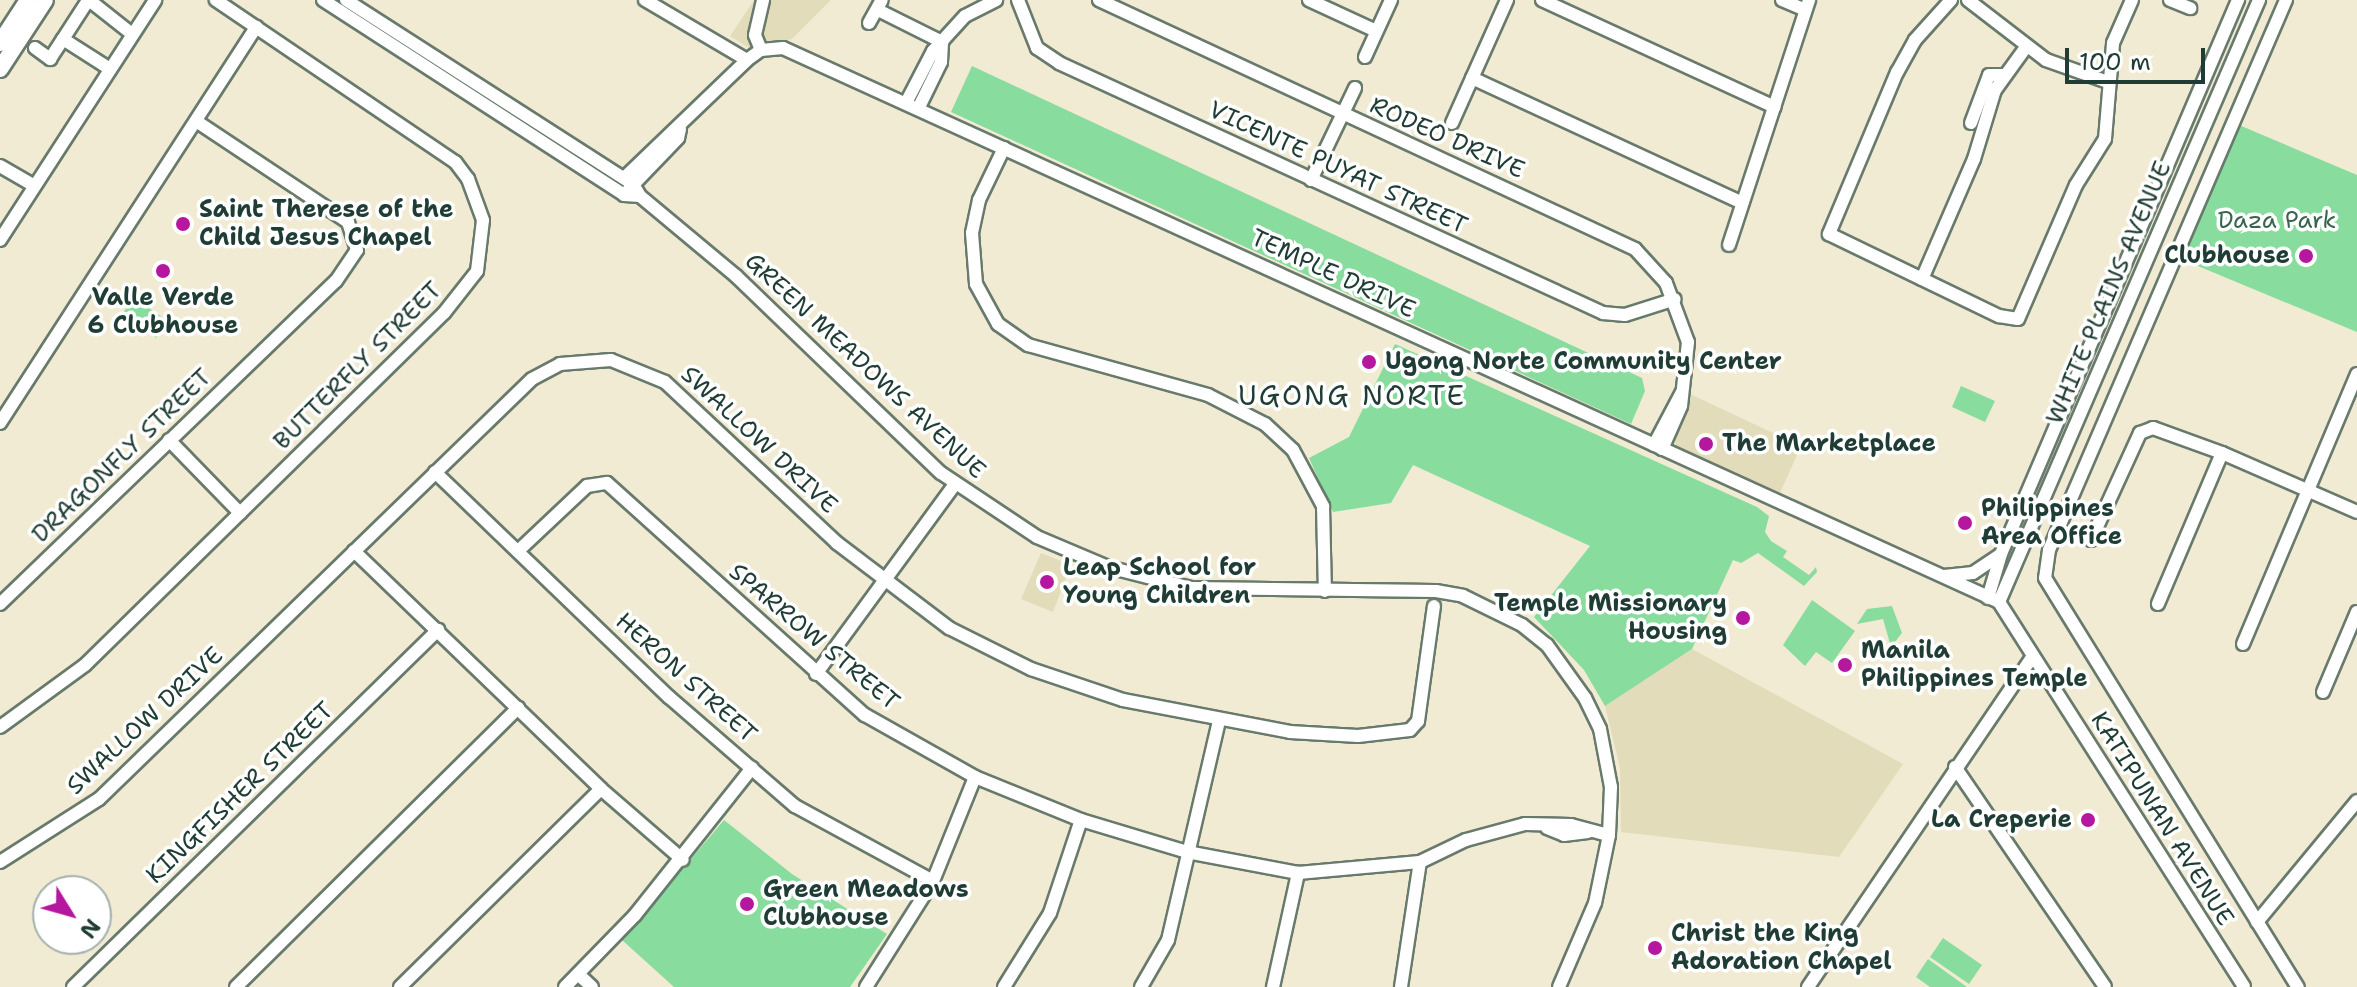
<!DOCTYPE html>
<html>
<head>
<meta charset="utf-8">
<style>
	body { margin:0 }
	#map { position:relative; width:2357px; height:987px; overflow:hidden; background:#f1ebd4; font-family:"Shantell Sans",sans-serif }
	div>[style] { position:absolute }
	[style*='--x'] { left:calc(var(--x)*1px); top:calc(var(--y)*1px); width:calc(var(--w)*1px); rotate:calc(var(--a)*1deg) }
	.built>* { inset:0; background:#e2dcba }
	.green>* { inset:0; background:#88dc9e }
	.roads { filter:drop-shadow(2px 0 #687a6c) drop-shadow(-2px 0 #687a6c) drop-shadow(0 2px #687a6c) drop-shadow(0 -2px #687a6c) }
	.minor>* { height:12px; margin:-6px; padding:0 6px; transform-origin:6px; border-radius:6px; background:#fff }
	.major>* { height:16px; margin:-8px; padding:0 8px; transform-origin:8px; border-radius:8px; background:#fff }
	.dots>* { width:22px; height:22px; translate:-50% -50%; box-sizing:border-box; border:4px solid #fff; border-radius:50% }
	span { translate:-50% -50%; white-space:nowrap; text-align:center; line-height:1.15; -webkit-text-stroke:7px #fff; paint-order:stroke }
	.street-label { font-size:24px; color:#1f3d34 }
	.poi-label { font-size:24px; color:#1f3d34; font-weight:700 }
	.left { translate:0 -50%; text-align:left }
	.right { translate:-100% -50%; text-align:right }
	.park-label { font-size:24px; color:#39654e }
	.quarter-label { font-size:28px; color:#1f3d34; letter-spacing:2px }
	.north { position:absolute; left:32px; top:875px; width:80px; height:80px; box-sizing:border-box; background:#fff; border:2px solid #a5b1ae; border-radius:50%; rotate:127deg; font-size:22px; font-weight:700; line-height:32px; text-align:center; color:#1f3d34 }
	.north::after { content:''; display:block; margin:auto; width:28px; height:36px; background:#b5179e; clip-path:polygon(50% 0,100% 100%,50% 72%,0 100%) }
	.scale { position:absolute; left:2065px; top:48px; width:140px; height:36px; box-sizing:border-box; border:4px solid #1f3d34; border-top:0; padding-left:10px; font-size:24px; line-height:28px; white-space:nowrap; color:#1f3d34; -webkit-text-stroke:6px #fff; paint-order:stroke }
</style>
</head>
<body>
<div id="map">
	<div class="built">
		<i style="clip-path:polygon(754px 0,831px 0,792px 39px,749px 48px,730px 36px)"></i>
		<i style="clip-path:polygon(1690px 394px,1801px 446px,1780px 493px,1676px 446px,1673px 430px)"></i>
		<i style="clip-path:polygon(1041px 553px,1071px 565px,1053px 612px,1021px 599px)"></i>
		<i style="clip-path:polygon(1692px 649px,1903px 764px,1839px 857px,1621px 832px,1620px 768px,1605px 706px)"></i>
	</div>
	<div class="green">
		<i style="clip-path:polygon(972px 66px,1642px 378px,1645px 391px,1631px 424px,951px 112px)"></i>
		<i style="clip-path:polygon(2239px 125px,2357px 175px,2357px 332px,2181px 259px)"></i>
		<i style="clip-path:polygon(134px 298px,168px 321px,156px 338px,122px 314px)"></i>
		<i style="clip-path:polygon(1395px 344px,1757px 507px,1769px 516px,1765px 532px,1771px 541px,1787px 551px,1783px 557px,1809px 575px,1816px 567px,1817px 572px,1804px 586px,1758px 553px,1741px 563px,1733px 560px,1692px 649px,1605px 706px,1584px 670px,1534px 617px,1590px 546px,1413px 465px,1391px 503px,1333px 512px,1309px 458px,1349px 437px)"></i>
		<i style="clip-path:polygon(1961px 386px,1995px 401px,1985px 422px,1952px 407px)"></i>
		<i style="clip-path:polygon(1812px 600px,1855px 631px,1832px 663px,1816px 652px,1805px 666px,1783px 645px)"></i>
		<i style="clip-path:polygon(1892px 606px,1902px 633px,1891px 647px,1883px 619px,1857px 624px,1867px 609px)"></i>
		<i style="clip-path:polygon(724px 820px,792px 874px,887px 934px,850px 987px,674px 987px,622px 940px)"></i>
		<i style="clip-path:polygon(1943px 938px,1982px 965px,1969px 984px,1930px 957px)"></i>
		<i style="clip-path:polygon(1928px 959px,1967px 987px,1930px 987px,1916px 977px)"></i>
	</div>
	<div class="roads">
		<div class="minor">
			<i style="--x:89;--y:0;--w:55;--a:38.3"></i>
			<i style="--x:323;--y:0;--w:359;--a:32.9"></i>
			<i style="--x:624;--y:195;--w:16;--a:4"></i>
			<i style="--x:346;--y:0;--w:341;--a:32.7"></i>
			<i style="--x:633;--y:184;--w:14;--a:60"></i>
			<i style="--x:640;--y:196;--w:125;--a:39.8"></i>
			<i style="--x:736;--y:276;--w:284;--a:43.9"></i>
			<i style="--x:941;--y:473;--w:115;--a:33.7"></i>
			<i style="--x:1037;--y:537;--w:77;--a:22.9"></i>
			<i style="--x:1108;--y:567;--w:86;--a:14.2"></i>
			<i style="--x:1191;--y:588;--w:245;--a:0.7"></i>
			<i style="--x:1436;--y:591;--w:27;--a:10"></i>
			<i style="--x:1463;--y:596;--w:66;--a:26.2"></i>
			<i style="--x:1522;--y:625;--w:32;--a:39"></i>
			<i style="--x:1547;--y:645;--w:65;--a:54.4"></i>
			<i style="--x:1585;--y:698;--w:34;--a:64"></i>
			<i style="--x:1600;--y:729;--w:59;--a:79.3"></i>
			<i style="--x:1611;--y:787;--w:48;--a:92.4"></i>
			<i style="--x:1609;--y:835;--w:69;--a:101.6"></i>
			<i style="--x:1595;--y:903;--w:91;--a:113.2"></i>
			<i style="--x:645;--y:0;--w:118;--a:30.5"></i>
			<i style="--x:1018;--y:0;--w:52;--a:68.4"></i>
			<i style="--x:1037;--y:48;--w:27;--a:34"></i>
			<i style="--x:1059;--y:63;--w:599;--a:24.68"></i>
			<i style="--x:1603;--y:313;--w:22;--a:5"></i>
			<i style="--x:1625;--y:315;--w:52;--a:-17.7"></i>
			<i style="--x:1099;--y:0;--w:591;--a:24.92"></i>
			<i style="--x:1635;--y:249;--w:46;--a:47.6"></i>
			<i style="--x:1666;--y:283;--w:63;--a:69.6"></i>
			<i style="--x:1688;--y:342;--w:64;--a:96.2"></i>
			<i style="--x:1681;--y:406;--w:47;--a:113.8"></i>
			<i style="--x:1309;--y:0;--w:74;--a:24.8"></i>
			<i style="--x:1542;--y:0;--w:256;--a:24.7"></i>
			<i style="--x:1782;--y:0;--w:25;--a:23"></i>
			<i style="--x:1951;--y:0;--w:54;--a:132"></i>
			<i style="--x:1915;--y:40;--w:37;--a:119"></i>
			<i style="--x:1897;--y:72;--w:176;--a:112.8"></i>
			<i style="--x:1829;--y:234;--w:189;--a:25.8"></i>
			<i style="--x:1999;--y:316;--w:19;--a:9"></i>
			<i style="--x:2018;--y:319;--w:146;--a:-66.6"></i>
			<i style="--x:2076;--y:185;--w:54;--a:-57.8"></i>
			<i style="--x:2105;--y:139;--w:96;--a:-85.2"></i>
			<i style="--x:2113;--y:43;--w:47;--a:-66.2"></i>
			<i style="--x:1968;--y:0;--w:98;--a:37.6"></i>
			<i style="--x:2046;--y:60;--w:66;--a:19.5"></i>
			<i style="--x:2170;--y:0;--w:22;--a:22"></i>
			<i style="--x:2286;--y:0;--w:599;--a:113.31"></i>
			<i style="--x:2049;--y:550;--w:28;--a:98"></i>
			<i style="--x:2045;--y:578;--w:481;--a:58.3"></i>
			<i style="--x:878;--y:10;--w:72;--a:26.6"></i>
			<i style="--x:869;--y:23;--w:26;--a:-61"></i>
			<i style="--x:63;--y:39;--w:44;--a:-57"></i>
			<i style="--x:35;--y:48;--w:19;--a:36"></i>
			<i style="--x:50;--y:59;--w:24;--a:-57"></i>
			<i style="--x:63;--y:39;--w:56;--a:32.6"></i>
			<i style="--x:761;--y:50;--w:16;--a:-112"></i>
			<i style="--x:755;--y:35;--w:36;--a:-77"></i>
			<i style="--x:1365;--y:57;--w:63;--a:-65.5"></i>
			<i style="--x:1472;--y:78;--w:298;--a:24.8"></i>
			<i style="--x:907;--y:101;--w:56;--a:-62.5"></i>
			<i style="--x:933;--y:51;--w:47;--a:-47.6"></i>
			<i style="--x:965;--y:16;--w:35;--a:-27"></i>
			<i style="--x:919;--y:107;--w:50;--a:-63.9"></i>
			<i style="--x:941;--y:62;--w:20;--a:-87"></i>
			<i style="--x:1452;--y:123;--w:135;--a:-65.9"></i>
			<i style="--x:1971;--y:123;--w:51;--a:-69.4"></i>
			<i style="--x:1989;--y:75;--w:14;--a:0"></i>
			<i style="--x:1004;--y:148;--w:58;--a:115.7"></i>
			<i style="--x:979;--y:200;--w:34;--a:102"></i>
			<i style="--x:972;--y:233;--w:51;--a:85.5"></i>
			<i style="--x:976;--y:284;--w:46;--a:61.2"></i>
			<i style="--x:998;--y:324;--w:37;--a:35"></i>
			<i style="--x:1028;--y:345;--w:187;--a:15.5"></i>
			<i style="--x:1208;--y:395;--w:64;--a:27"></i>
			<i style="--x:1265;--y:424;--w:38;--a:43"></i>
			<i style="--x:1293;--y:450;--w:64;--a:61.8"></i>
			<i style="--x:1323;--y:506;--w:85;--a:88.7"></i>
			<i style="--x:0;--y:166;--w:39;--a:30"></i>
			<i style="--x:624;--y:178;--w:170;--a:-43.8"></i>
			<i style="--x:747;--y:60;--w:17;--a:-36"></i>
			<i style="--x:761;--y:50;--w:22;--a:-5"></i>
			<i style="--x:783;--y:48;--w:1336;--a:24.49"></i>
			<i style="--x:1999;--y:602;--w:456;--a:57.5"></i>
			<i style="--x:1311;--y:180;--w:102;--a:-64.4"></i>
			<i style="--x:629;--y:189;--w:71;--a:-46.1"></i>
			<i style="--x:678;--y:138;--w:9;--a:-77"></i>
			<i style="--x:0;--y:240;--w:286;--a:-57.1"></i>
			<i style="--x:1729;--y:245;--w:258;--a:-71.9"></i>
			<i style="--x:1922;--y:279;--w:131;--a:-66.6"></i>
			<i style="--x:1974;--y:159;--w:72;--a:-73.1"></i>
			<i style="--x:1995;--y:90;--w:53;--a:-54.2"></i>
			<i style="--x:0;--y:423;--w:472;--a:-57.1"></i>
			<i style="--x:169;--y:440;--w:102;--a:45.8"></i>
			<i style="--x:1654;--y:445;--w:60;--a:-62.2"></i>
			<i style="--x:2222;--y:453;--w:147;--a:23.6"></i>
			<i style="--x:435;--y:472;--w:325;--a:43.9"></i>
			<i style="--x:669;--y:697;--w:167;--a:40.9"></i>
			<i style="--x:795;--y:806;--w:157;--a:28.5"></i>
			<i style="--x:2091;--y:540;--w:118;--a:-65.4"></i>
			<i style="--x:2140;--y:433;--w:14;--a:-21"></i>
			<i style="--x:2153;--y:428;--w:73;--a:19.9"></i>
			<i style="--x:2222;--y:453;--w:164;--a:113"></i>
			<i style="--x:354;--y:551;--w:343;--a:43.9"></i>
			<i style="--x:601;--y:789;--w:108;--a:40.9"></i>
			<i style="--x:518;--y:551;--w:95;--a:-43.3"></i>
			<i style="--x:587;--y:486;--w:20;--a:-9"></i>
			<i style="--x:607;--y:483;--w:347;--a:42"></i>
			<i style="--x:865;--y:715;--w:126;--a:29.4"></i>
			<i style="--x:975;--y:777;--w:114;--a:22.1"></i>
			<i style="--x:1081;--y:820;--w:111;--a:16.8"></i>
			<i style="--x:1187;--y:852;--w:113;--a:10.7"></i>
			<i style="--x:1298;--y:873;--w:122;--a:-5.2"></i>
			<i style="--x:1420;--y:862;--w:51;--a:-25.6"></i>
			<i style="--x:1466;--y:840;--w:61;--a:-15.2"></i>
			<i style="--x:1525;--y:824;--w:46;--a:1.2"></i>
			<i style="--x:1571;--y:825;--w:39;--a:15"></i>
			<i style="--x:1944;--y:576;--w:29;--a:-6"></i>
			<i style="--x:1973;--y:573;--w:32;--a:-34"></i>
			<i style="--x:1988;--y:598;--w:46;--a:-73.5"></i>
			<i style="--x:2001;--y:554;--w:603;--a:-66.84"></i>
			<i style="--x:1999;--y:602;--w:656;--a:-66.64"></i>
			<i style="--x:0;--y:604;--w:466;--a:-43.9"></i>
			<i style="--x:336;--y:281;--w:37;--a:-56"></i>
			<i style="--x:357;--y:250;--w:29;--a:-108"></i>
			<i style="--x:348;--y:222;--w:182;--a:-146.4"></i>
			<i style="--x:2243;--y:644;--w:293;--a:-67.1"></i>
			<i style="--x:816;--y:674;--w:235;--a:-53.8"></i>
			<i style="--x:2323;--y:692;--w:87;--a:-67"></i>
			<i style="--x:0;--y:727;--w:105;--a:-36.1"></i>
			<i style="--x:85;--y:665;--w:503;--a:-44.44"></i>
			<i style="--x:444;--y:313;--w:53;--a:-51.8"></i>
			<i style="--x:477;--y:271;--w:51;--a:-83.3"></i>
			<i style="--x:483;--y:220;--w:44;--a:-110.1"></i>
			<i style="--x:468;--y:179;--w:21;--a:-127"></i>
			<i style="--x:455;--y:162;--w:289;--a:-145.9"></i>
			<i style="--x:1955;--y:767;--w:266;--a:55.7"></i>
			<i style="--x:1547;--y:828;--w:18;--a:22"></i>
			<i style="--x:1564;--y:835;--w:24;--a:-7"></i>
			<i style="--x:0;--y:862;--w:117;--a:-32.5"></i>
			<i style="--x:99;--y:799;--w:603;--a:-44.13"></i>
			<i style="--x:532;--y:379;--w:32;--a:-28"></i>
			<i style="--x:560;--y:364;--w:51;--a:-4.5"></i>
			<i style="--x:611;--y:360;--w:58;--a:22.2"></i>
			<i style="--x:665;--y:382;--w:236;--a:43.1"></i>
			<i style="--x:837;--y:543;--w:141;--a:37.2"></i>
			<i style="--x:949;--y:628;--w:92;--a:26.6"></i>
			<i style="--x:1031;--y:669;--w:97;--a:18.6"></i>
			<i style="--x:1123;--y:700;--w:170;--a:10.8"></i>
			<i style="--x:1290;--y:732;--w:68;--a:3.4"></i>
			<i style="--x:1358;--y:736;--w:52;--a:-6.6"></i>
			<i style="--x:1410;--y:730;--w:12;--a:-48"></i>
			<i style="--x:1418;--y:721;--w:116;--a:-82.1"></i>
			<i style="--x:2257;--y:922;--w:157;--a:-50.4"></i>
			<i style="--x:578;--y:974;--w:19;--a:43"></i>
			<i style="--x:73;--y:987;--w:511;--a:-44.37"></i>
			<i style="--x:236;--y:987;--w:397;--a:-44.7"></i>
			<i style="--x:400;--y:987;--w:282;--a:-44.6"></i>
			<i style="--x:565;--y:987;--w:100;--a:-45.8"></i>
			<i style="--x:635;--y:915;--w:188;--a:-51.5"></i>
			<i style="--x:866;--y:987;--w:125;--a:-57.7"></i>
			<i style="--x:933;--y:881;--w:112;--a:-68"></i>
			<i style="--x:1004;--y:987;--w:87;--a:-58.1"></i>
			<i style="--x:1050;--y:913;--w:98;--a:-71.6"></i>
			<i style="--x:1141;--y:987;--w:54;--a:-60.1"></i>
			<i style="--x:1168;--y:940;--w:225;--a:-76.9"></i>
			<i style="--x:1273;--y:987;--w:117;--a:-77.6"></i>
			<i style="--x:1401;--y:987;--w:126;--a:-81.4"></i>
			<i style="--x:1808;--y:987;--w:400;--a:-55.8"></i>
		</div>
		<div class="major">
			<i style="--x:0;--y:43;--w:51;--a:-56.9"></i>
			<i style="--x:0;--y:69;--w:82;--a:-56.9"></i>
		</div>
	</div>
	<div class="dots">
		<i style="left:183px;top:224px;background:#b5179e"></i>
		<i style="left:2306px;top:256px;background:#b5179e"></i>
		<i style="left:163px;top:271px;background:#b5179e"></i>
		<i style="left:1369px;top:362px;background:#b5179e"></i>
		<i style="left:1706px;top:444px;background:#b5179e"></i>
		<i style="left:1965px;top:523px;background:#b5179e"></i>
		<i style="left:1047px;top:582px;background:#b5179e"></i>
		<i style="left:1743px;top:618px;background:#b5179e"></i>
		<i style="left:1845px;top:665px;background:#b5179e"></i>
		<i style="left:2088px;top:820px;background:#b5179e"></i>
		<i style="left:747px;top:904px;background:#b5179e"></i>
		<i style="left:1655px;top:948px;background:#b5179e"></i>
	</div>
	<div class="street-label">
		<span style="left:1447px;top:138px;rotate:24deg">RODEO DRIVE</span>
		<span style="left:1338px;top:168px;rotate:25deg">VICENTE PUYAT STREET</span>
		<span style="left:1333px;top:274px;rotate:25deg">TEMPLE DRIVE</span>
		<span style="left:2109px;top:293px;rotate:-67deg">WHITE PLAINS AVENUE</span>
		<span style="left:358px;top:366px;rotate:-45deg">BUTTERFLY STREET</span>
		<span style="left:865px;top:366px;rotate:43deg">GREEN MEADOWS AVENUE</span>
		<span style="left:759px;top:440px;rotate:43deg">SWALLOW DRIVE</span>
		<span style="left:122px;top:456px;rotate:-44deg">DRAGONFLY STREET</span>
		<span style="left:814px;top:637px;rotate:40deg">SPARROW STREET</span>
		<span style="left:686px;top:678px;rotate:42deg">HERON STREET</span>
		<span style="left:145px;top:721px;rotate:-43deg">SWALLOW DRIVE</span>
		<span style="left:240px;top:793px;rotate:-44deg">KINGFISHER STREET</span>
		<span style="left:2162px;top:819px;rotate:58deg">KATIPUNAN AVENUE</span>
	</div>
	<div class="poi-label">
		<span class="left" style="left:199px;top:224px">Saint Therese of the<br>Child Jesus Chapel</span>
		<span class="right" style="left:2290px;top:256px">Clubhouse</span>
		<span style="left:163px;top:312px">Valle Verde<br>6 Clubhouse</span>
		<span class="left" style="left:1385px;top:362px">Ugong Norte Community Center</span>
		<span class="left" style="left:1722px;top:444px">The Marketplace</span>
		<span class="left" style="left:1981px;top:523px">Philippines<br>Area Office</span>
		<span class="left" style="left:1063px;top:582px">Leap School for<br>Young Children</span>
		<span class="right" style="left:1727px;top:618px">Temple Missionary<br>Housing</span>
		<span class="left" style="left:1861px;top:665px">Manila<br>Philippines Temple</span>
		<span class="right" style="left:2072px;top:820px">La Creperie</span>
		<span class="left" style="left:763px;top:904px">Green Meadows<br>Clubhouse</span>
		<span class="left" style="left:1671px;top:948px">Christ the King<br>Adoration Chapel</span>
	</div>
	<div class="park-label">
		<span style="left:2277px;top:221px">Daza Park</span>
	</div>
	<div class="quarter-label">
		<span style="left:1352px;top:395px">UGONG NORTE</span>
	</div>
	<div class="north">N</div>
	<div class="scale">100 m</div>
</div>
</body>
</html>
